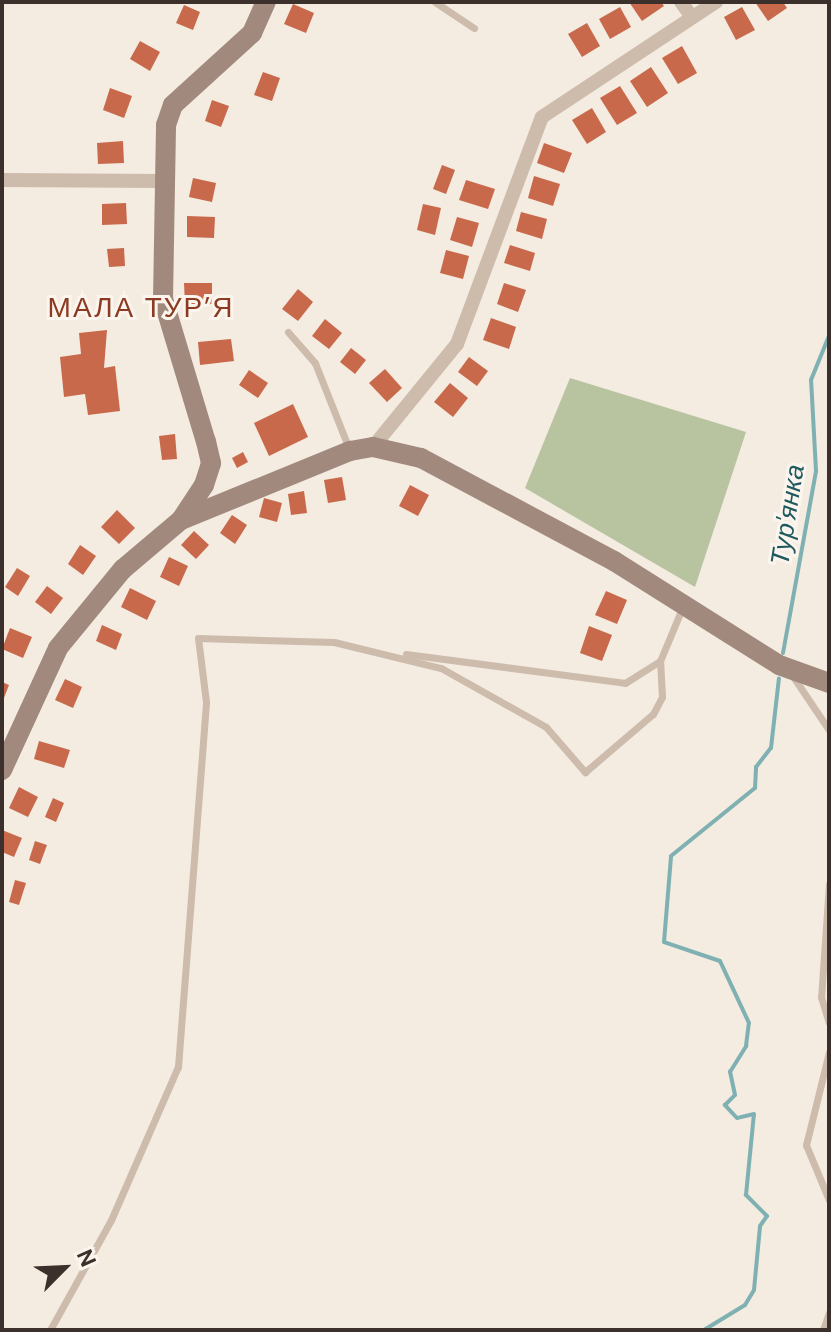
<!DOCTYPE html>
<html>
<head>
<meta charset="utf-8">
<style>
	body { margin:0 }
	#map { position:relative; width:831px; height:1332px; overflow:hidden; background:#f4ebe1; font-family:"DM Sans",sans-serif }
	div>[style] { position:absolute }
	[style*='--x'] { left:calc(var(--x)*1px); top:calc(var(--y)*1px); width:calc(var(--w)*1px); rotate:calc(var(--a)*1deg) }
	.green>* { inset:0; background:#b8c4a0 }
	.stream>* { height:4px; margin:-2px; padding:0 2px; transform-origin:2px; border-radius:2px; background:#7fb0b2 }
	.building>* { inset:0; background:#c8694b }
	.lane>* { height:7px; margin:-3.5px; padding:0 3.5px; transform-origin:3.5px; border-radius:3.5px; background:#cdbbac }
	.street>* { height:14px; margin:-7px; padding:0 7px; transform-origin:7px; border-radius:7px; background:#cdbbac }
	.secondary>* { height:20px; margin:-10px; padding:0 10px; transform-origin:10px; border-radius:10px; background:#a18a7d }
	span { translate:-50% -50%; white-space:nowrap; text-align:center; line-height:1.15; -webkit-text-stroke:6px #fbf5ee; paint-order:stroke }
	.water-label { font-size:26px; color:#1f5a5e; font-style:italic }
	.quarter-label { font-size:28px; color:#8c3b22; letter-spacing:2px }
	.frame { position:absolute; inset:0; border:4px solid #3b302b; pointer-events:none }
	.north { position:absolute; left:24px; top:1228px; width:80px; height:80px; -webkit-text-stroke:6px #fbf5ee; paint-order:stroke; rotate:66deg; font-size:22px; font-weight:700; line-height:32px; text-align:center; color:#3b302b }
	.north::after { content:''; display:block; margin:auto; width:28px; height:36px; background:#3b302b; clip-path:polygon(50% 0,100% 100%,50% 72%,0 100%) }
</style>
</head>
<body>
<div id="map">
	<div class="green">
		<i style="clip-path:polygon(570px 378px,746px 432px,695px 587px,525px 488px)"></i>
	</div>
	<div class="stream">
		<i style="--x:783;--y:653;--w:185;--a:-79.7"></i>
		<i style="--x:816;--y:471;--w:91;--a:-93.1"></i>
		<i style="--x:811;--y:380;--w:48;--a:-67.8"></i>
		<i style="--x:704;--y:1330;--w:48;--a:-31.4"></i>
		<i style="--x:745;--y:1305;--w:17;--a:-59"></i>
		<i style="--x:754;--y:1290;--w:64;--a:-84.6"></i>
		<i style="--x:760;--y:1226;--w:12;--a:-55"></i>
		<i style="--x:767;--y:1216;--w:30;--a:-135"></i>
		<i style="--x:746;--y:1195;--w:81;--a:-84.4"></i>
		<i style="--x:754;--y:1114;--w:17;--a:167"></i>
		<i style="--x:737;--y:1118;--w:18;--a:-133"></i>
		<i style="--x:725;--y:1105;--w:14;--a:-45"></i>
		<i style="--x:735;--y:1095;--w:24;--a:-102"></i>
		<i style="--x:730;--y:1072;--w:31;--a:-58"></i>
		<i style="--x:746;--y:1046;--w:23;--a:-83"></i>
		<i style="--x:749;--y:1023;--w:68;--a:-115.1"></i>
		<i style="--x:720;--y:961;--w:59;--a:-161.3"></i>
		<i style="--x:664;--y:942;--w:86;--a:-85.3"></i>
		<i style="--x:671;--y:856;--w:108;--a:-39"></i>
		<i style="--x:755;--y:788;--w:21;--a:-87"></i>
		<i style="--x:756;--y:767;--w:24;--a:-52"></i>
		<i style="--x:771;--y:748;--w:70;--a:-83.5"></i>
	</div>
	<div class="building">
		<i style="clip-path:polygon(629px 2px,661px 2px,664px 6px,642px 21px)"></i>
		<i style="clip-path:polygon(755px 2px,783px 2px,787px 8px,768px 21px)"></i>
		<i style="clip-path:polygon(293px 4px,314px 13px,306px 33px,284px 24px)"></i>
		<i style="clip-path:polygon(184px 5px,200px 12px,193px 30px,176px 23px)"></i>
		<i style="clip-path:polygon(620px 7px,631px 27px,610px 39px,599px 19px)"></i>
		<i style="clip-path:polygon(742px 7px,755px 30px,736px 40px,724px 17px)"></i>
		<i style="clip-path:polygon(587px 23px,600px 46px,582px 57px,568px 34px)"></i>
		<i style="clip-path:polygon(140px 41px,160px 52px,150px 71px,130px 59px)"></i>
		<i style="clip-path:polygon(682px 46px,697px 73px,678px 84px,662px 58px)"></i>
		<i style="clip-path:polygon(651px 67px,668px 93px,647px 107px,630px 81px)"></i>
		<i style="clip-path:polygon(263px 72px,280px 78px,272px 101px,254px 95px)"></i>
		<i style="clip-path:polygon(620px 86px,637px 113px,617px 125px,600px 98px)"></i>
		<i style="clip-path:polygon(110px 88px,132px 96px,124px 118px,103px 110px)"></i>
		<i style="clip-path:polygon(212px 100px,229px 106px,221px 127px,205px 121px)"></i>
		<i style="clip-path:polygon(592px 108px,606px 132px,587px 144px,572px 120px)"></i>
		<i style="clip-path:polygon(123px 141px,124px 163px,98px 164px,97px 143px)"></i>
		<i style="clip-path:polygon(544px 143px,572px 153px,564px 173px,537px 163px)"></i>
		<i style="clip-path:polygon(442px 165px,455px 170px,446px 194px,433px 189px)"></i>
		<i style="clip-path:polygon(534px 176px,560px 184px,553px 206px,528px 198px)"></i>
		<i style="clip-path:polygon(193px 178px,216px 183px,212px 202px,189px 197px)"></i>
		<i style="clip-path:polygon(466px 180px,495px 189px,488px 209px,459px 200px)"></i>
		<i style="clip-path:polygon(126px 203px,127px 224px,102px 225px,102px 204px)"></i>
		<i style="clip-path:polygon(423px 204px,441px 208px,435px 235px,417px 230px)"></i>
		<i style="clip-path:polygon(521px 212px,547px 219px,542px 239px,516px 231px)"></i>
		<i style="clip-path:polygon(187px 216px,215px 217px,214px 238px,187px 237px)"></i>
		<i style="clip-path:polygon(457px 217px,479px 223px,472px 247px,450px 240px)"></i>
		<i style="clip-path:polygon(510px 245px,535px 253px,530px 271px,504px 263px)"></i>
		<i style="clip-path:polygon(124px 248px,125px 266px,109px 267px,107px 249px)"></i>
		<i style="clip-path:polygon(446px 250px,469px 256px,463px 279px,440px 273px)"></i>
		<i style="clip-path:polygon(184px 283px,212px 283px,212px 304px,185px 305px)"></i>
		<i style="clip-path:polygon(504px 283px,526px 290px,518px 312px,497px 304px)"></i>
		<i style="clip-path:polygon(298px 289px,313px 302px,298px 321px,282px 309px)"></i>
		<i style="clip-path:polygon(491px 318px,516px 327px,509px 349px,483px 340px)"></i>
		<i style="clip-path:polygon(325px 319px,342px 333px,329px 349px,312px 336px)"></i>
		<i style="clip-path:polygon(107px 330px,104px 368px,115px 366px,120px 411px,88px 415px,85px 394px,64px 397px,60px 357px,81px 354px,79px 333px)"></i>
		<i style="clip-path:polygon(231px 339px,234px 361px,200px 365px,198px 342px)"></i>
		<i style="clip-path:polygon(351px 348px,366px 360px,355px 374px,340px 362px)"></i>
		<i style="clip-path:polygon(469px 357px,488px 371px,477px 386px,458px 372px)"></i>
		<i style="clip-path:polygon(385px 369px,402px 388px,387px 402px,369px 383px)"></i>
		<i style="clip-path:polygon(249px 370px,268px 383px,258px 398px,239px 385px)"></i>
		<i style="clip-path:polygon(450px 383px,468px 398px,453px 417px,434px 402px)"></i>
		<i style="clip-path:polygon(293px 404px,308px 437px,269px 456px,254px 423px)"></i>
		<i style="clip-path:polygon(175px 434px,177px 459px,162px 460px,159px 436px)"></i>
		<i style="clip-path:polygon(243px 452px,248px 462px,237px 468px,232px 458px)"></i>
		<i style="clip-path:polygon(342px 477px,346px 500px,328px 503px,324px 480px)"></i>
		<i style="clip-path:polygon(410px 485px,429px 495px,418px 516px,399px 506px)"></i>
		<i style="clip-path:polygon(304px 491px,307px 513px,291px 515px,288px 494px)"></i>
		<i style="clip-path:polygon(264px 498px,282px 503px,277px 522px,259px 517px)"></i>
		<i style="clip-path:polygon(117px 510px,135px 528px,119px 544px,101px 527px)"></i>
		<i style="clip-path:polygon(232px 515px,247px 525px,235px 544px,220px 533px)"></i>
		<i style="clip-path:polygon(194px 531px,209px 545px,196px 559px,181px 545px)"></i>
		<i style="clip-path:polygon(80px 545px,96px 556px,83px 575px,68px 564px)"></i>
		<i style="clip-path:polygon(169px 557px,188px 566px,179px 586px,160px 577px)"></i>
		<i style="clip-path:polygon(17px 568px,30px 576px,18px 596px,5px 587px)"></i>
		<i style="clip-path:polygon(47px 586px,63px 598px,51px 614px,35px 602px)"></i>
		<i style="clip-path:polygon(130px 588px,156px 601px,147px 620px,121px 607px)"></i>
		<i style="clip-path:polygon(606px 591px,627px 600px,617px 624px,595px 615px)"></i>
		<i style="clip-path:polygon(102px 625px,122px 634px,116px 650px,96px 641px)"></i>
		<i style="clip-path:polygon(589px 626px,612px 635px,602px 661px,580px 653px)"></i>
		<i style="clip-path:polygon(10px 628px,32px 637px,23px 658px,2px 649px)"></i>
		<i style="clip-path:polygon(65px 679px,82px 687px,73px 708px,55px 700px)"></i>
		<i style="clip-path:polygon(2px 682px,9px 685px,2px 703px)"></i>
		<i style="clip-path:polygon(39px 741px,70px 750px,64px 768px,34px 759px)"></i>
		<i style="clip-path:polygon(19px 787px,38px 797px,28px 817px,9px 808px)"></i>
		<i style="clip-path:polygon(53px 798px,64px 803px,56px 822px,45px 817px)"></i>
		<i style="clip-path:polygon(2px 830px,22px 838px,14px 857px,2px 852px)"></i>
		<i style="clip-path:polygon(35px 841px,47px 845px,40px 864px,29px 860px)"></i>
		<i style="clip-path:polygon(15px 880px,26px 883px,19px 905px,9px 902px)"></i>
	</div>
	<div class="lane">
		<i style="--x:435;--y:2;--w:47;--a:33.7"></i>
		<i style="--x:288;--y:332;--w:41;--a:48.9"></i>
		<i style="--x:315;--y:363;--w:92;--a:68.4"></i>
		<i style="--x:406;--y:654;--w:221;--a:7.5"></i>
		<i style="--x:625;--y:683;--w:41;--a:-32.2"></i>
		<i style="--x:660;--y:661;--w:60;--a:-67.3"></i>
		<i style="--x:792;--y:675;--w:66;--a:56.1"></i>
		<i style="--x:829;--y:884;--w:113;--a:94"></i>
		<i style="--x:821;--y:997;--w:27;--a:73"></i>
		<i style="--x:829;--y:1052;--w:96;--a:103.9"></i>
		<i style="--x:806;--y:1145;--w:60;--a:67.3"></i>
		<i style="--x:50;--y:1330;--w:126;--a:-61"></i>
		<i style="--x:111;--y:1220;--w:167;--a:-66.4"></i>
		<i style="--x:178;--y:1067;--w:366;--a:-85.6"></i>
		<i style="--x:206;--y:702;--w:64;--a:-97.1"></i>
		<i style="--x:198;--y:638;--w:136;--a:1.7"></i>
		<i style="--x:334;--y:642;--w:110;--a:13.7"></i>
		<i style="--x:441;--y:668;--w:120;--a:29.3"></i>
		<i style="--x:546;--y:727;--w:60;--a:49.1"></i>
		<i style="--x:585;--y:772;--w:89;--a:-40.5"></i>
		<i style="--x:653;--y:714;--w:19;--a:-62"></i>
		<i style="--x:662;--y:697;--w:36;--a:-93"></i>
		<i style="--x:823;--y:1330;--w:18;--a:-71"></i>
	</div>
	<div class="street">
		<i style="--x:681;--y:2;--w:19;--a:54"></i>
		<i style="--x:2;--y:180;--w:161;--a:0.4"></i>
		<i style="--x:373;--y:447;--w:133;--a:-50.8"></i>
		<i style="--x:457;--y:344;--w:242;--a:-69.5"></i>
		<i style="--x:542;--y:117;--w:209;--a:-33.5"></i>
	</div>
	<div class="secondary">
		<i style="--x:181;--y:520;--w:183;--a:-22.2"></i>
		<i style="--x:350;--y:451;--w:23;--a:-10"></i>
		<i style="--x:373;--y:447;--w:49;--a:12.9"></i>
		<i style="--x:421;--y:458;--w:219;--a:28.1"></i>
		<i style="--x:614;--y:561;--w:195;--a:32.2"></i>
		<i style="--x:779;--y:665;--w:53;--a:19.8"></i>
		<i style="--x:2;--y:770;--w:134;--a:-65.3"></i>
		<i style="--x:58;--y:648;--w:102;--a:-50.6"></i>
		<i style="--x:123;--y:569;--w:76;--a:-40.2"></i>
		<i style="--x:181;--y:520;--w:42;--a:-56.7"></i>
		<i style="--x:204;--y:485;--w:23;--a:-72"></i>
		<i style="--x:211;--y:463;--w:22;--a:-103"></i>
		<i style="--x:206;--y:442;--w:149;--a:-106.7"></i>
		<i style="--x:163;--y:299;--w:174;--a:-89"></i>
		<i style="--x:166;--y:125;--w:21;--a:-71"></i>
		<i style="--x:173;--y:105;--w:107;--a:-42.3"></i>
		<i style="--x:252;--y:33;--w:34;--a:-66"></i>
	</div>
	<div class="water-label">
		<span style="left:788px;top:515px;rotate:-81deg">Тур'янка</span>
	</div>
	<div class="quarter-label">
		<span style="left:141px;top:308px">МАЛА ТУР’Я</span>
	</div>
	<div class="frame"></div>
	<div class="north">N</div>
</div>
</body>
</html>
